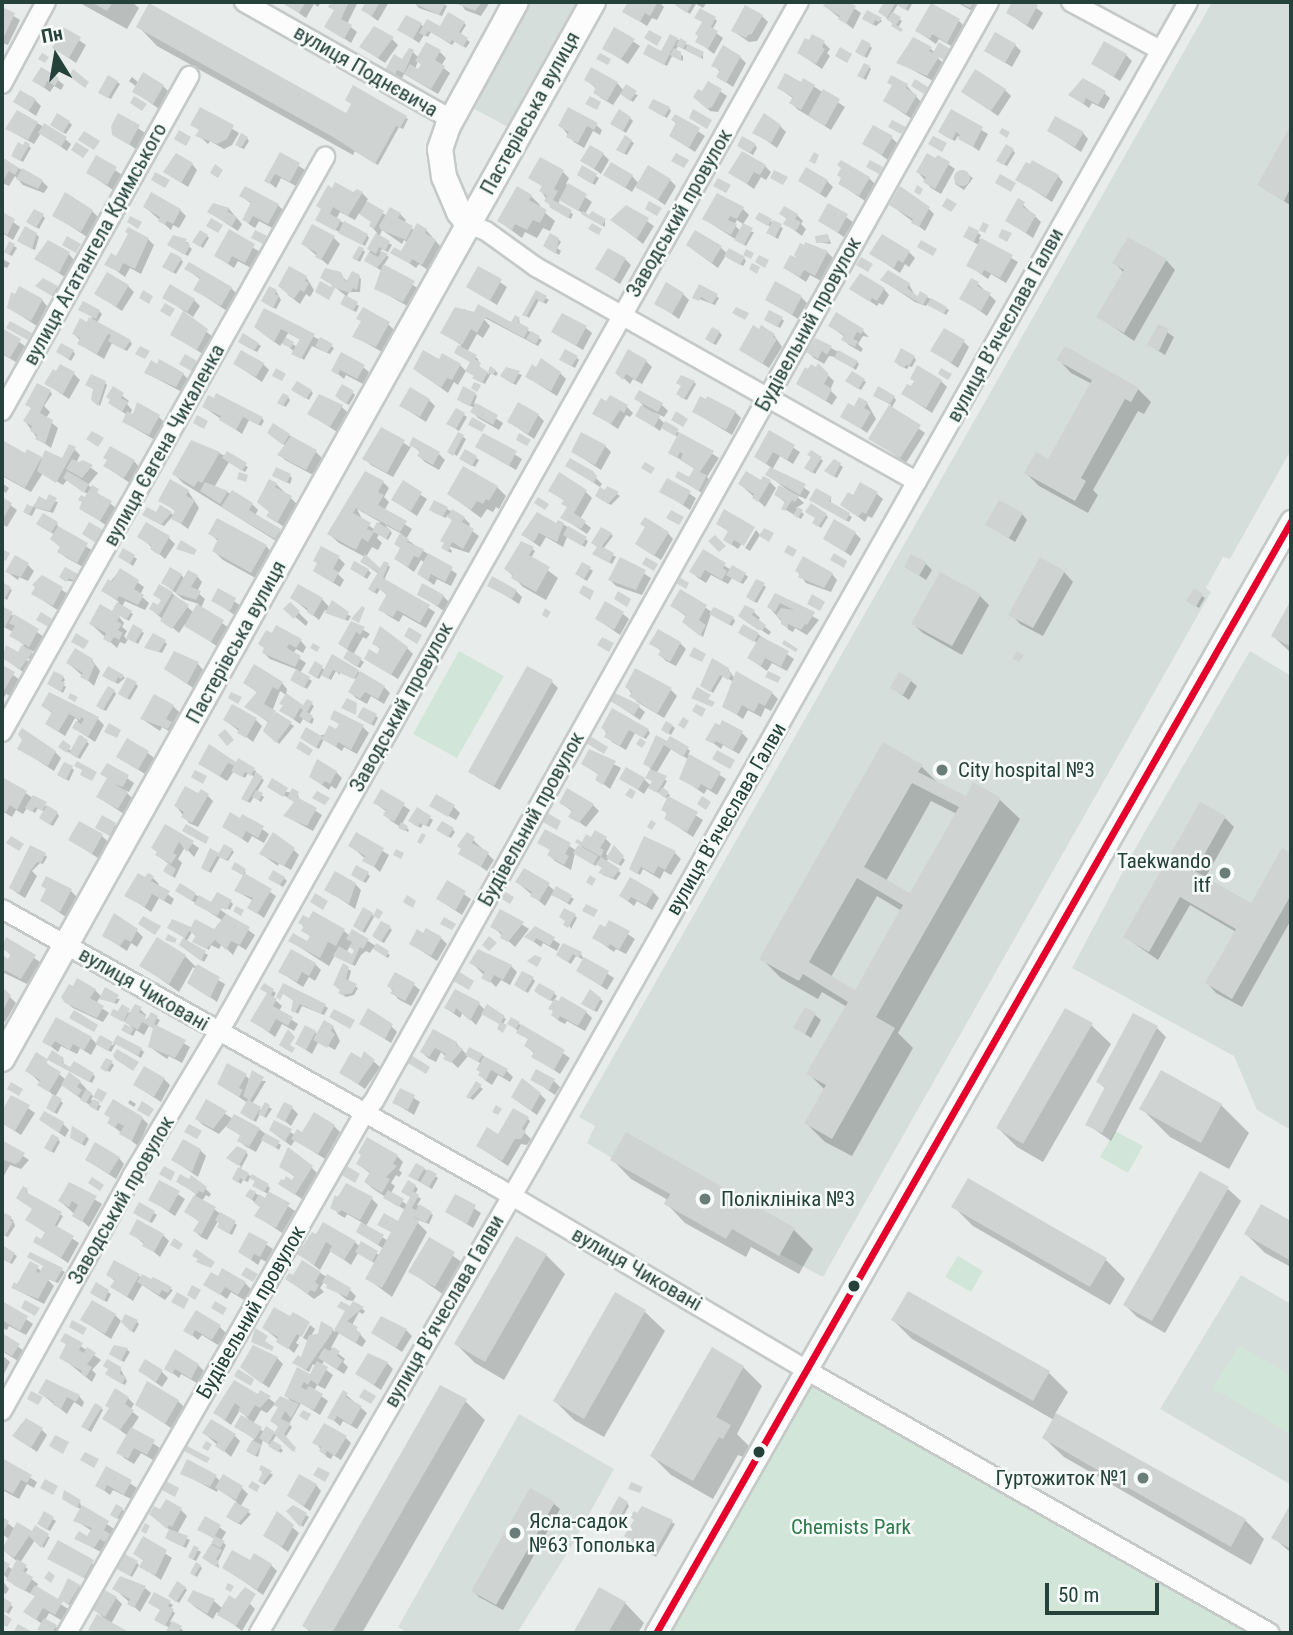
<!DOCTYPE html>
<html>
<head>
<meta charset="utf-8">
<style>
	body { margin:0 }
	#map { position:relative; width:1293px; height:1635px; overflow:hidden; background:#e8edeb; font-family:"Roboto Condensed",sans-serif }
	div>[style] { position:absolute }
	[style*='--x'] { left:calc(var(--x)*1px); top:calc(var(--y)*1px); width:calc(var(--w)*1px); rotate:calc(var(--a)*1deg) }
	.built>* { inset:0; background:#d6dedb }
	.green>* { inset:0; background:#d1e6d8 }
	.shadow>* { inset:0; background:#0003 }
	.building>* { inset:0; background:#cfd4d2 }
	.round { border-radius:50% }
	.roads { filter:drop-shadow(2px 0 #c5cac8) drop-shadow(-2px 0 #c5cac8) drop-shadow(0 2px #c5cac8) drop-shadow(0 -2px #c5cac8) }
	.minor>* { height:18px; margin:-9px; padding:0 9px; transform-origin:9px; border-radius:9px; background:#fcfcfc }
	.tertiary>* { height:21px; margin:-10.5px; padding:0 10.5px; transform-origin:10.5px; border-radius:10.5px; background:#fcfcfc }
	.secondary>* { height:24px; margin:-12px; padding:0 12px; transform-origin:12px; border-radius:12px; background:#fcfcfc }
	.bus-1>* { height:7px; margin:-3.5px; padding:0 3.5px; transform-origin:3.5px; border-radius:3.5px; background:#e4002b }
	.dots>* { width:19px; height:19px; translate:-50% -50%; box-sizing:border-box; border:4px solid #f7fbf9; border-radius:50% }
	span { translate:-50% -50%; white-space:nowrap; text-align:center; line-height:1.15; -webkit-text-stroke:5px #f7fbf9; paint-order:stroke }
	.street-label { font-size:21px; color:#24423a }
	.poi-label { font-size:21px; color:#24423a }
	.left { translate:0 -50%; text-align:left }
	.right { translate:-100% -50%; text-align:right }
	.park-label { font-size:21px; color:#2d7a4b }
	.frame { position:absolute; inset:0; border:4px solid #24423a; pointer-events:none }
	.north { position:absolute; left:21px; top:21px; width:70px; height:70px; -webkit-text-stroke:5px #f7fbf9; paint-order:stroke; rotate:349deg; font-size:19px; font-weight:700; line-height:28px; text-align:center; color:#24423a }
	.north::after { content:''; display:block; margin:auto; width:24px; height:32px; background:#24423a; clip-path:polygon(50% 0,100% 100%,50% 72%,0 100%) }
	.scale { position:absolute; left:1045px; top:1583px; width:114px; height:32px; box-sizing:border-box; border:4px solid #24423a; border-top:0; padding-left:9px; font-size:21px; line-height:24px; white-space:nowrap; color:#24423a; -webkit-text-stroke:5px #f7fbf9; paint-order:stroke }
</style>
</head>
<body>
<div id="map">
	<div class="built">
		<i style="clip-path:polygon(526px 2px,580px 2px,508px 127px,467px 105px)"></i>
		<i style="clip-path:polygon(1212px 2px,1291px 2px,1291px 450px,1230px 559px,1223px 557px,1206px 588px,1211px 592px,823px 1277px,732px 1229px,726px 1239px,664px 1204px,669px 1193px,587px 1143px,595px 1126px,579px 1117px)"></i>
		<i style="clip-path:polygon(1250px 651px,1291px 676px,1291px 1130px,1257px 1110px,1234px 1056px,1072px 968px,1136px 847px)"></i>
		<i style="clip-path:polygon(1241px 1275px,1291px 1304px,1291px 1485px,1160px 1409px)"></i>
		<i style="clip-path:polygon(519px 1414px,614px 1469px,571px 1547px,517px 1633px,408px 1633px,398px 1627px)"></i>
	</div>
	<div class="green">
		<i style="clip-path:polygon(459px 651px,504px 676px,457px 758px,413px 734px)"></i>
		<i style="clip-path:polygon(1115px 1131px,1143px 1146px,1128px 1173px,1100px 1157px)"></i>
		<i style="clip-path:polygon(958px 1256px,983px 1271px,971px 1292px,945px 1277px)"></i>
		<i style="clip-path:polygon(1239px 1345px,1291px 1376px,1291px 1434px,1213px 1388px)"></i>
		<i style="clip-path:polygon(815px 1386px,820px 1387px,1253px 1633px,667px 1633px,806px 1390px)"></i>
	</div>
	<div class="shadow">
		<i style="clip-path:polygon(78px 2px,132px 2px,139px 8px,127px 29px)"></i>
		<i style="clip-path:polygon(283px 2px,321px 2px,318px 7px,314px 4px,306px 18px)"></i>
		<i style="clip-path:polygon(334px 2px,358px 2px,347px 24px,357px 32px,351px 43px,327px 27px,335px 11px,331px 7px)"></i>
		<i style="clip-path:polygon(368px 2px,389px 2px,378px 21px,363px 10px)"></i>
		<i style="clip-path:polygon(414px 2px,440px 2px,447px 6px,442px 16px,419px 8px)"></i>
		<i style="clip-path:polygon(460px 2px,490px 2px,481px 16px,465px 10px)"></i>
		<i style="clip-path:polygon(630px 2px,659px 2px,664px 7px,657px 20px,652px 18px,647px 26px,625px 12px)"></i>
		<i style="clip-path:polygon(679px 2px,686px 6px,689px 2px,707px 2px,703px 8px,696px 4px,690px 14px,677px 5px)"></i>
		<i style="clip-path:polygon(828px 2px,845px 2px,861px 13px,853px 29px,825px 6px)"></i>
		<i style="clip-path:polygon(886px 2px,912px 4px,908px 11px,898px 4px,892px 14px,902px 21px,898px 28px,903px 33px,880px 12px)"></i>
		<i style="clip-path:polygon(956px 2px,980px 2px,976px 13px)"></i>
		<i style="clip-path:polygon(1014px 2px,1028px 2px,1043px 13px,1033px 30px,1008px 13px)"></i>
		<i style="clip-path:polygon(2px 9px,20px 20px,8px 45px,2px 43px)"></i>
		<i style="clip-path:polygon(762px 16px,768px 22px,757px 41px,749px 42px,733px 31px)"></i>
		<i style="clip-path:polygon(715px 19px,717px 21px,712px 30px,723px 38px,714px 54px,697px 41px,703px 21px)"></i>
		<i style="clip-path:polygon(880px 19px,882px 21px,876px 26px,867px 21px)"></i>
		<i style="clip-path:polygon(959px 21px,965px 27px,953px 47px,939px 39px,936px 44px,917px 31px)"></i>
		<i style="clip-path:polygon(464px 23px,466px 25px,460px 35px,470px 42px,466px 48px,455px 41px,452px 45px,431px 32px,428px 37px,424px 35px,419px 43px,400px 30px,421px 24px,424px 28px,440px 29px)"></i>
		<i style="clip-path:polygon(138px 26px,347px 116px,353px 104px,354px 87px,408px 119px,403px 129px,399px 127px,378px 165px,355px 151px,353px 155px,157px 46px)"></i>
		<i style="clip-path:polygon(614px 29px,640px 46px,628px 64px,604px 48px)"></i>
		<i style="clip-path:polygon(64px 30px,86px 45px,76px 63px,54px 48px)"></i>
		<i style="clip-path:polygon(671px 36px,703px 53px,703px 59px,678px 46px,675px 51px,683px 56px,683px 61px,672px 56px,667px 66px,645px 54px,662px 53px)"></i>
		<i style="clip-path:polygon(392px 39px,398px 45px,385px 63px,361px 47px)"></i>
		<i style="clip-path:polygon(824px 43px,830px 49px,827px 53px,830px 56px,822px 69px,799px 53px)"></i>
		<i style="clip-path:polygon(1015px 45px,1021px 51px,1012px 67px,987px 51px)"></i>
		<i style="clip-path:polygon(870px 46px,872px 48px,867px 58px,860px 54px)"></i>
		<i style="clip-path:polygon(931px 49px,935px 53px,949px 50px,952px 52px,947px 61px,935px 55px,944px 64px,933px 81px,898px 62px)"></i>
		<i style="clip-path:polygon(evenodd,413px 52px,419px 58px,440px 52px,446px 58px,441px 66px,450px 73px,438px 94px,404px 74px,401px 80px,388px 70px,413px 52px,418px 61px,422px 65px,419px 71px,415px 69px,418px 61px)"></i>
		<i style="clip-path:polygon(1126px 55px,1132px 61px,1120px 81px,1093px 64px)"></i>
		<i style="clip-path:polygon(740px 57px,746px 63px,733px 87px,718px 77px,720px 72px,714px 65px)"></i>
		<i style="clip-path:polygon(869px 67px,871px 69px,866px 80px,862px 78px)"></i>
		<i style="clip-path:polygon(132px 77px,139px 83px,163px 86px,169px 92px,159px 109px,134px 91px,137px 87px,129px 81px)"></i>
		<i style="clip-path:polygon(58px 80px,64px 85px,61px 90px,54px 86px,50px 92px,35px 81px)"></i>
		<i style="clip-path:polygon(586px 80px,617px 83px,624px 91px,638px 95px,633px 102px,621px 93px,613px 105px,601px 98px,595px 92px,597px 89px)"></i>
		<i style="clip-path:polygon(804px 80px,845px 107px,831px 130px,797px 109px,792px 103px,794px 99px,779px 88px,801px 85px)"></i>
		<i style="clip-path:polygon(117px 82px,120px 84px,111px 99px,103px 95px)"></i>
		<i style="clip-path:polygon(889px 82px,907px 86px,921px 102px,912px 119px,885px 101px,893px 86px)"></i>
		<i style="clip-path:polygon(708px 83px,727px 96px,718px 112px,710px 111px,704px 105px,703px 93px)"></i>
		<i style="clip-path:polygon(1005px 90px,1011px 96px,998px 116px,963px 92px)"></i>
		<i style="clip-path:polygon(1104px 93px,1110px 98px,1104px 109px,1092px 103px,1089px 108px,1071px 95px)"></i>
		<i style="clip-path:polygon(35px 100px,41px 106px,36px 116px,15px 102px)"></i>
		<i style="clip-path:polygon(669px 108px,671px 111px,667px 118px,653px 110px)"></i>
		<i style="clip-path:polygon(200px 109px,239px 133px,232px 145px,224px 149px,210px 141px,208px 144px,198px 135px,200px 131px,192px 124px)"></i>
		<i style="clip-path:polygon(952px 112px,988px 134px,979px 151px,958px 136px,955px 141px,943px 135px)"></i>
		<i style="clip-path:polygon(119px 115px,145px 133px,136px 149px,113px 134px)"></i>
		<i style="clip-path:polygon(675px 116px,705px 136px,695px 152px,671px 136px,677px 125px,673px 120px)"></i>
		<i style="clip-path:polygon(630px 118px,633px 121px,626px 133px,615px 126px)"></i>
		<i style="clip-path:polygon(69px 122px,72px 125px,66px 134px,54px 127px)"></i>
		<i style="clip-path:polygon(37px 123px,65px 139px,71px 144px,67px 151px,41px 133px,34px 144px,7px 129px)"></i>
		<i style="clip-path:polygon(560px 125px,596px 125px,602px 130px,600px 135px,593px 131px,584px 148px,574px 142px)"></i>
		<i style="clip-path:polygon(780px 126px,786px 132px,777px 148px,754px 132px)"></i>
		<i style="clip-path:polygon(1291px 129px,1291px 203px,1290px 205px,1259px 185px)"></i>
		<i style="clip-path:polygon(1049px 131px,1083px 133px,1088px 139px,1081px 152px)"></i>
		<i style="clip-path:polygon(247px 138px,249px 141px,244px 149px,239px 147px)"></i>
		<i style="clip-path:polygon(892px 138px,898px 144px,888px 160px,864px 143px)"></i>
		<i style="clip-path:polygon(631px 141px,634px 143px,627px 155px,621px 152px)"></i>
		<i style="clip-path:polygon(26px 143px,31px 148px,23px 162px,16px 158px)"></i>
		<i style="clip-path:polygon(755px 145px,757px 148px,753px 155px,741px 148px)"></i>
		<i style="clip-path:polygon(1013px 150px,1015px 153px,1007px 166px,1001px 163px)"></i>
		<i style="clip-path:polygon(280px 154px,305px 170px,296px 186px,281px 178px,276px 188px,266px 180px)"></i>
		<i style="clip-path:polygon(603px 154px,609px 160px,601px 174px,583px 161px)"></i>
		<i style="clip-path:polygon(97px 157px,122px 175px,113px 190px,88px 173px)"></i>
		<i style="clip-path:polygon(938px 157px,955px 169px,941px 194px,931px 188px,918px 172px)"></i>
		<i style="clip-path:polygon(2px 159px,42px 181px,48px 187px,44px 193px,23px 185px,15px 176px,9px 186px,2px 183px)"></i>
		<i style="clip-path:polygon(192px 164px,197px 170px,188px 187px,165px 172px)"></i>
		<i style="clip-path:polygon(765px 166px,771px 172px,766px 180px,761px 177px,754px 189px,730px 172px)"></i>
		<i style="clip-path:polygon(583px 168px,599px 178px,595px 185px,581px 177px)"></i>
		<i style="clip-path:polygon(961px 170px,973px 178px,964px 190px,955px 184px)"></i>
		<i style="clip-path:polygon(563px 172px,569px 178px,566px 184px,592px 202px,585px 214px,605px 221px,605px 227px,560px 199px,558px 205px,573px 214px,571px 219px,553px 209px,541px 191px,543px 187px,530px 177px)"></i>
		<i style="clip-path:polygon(606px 175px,632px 176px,639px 184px,670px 180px,676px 186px,665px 205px,636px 185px,632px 192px)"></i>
		<i style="clip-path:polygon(1058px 176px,1063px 182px,1052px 202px,1018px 180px)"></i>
		<i style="clip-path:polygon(869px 178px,875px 184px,865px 201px,840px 184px,843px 179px)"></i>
		<i style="clip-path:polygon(800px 181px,827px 181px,833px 187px,826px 198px)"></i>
		<i style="clip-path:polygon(362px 193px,368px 199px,366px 202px,387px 216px,400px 214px,406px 220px,404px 223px,415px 231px,426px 230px,441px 247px,428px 270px,419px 264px,416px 268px,402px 258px,408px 243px,404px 240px,402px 244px,382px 230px,379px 237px,392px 245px,388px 252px,382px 249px,380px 252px,389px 257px,383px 266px,419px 289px,409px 307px,376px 288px,382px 271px,366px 261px,377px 233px,371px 226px,373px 223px,359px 213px,355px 220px,340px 212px,336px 219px,367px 235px,369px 238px,365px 246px,317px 220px,322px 210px,353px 194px)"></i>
		<i style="clip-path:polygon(241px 196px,278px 205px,284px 211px,274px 229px,259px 221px,255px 228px,250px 225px,244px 219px,252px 204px)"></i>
		<i style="clip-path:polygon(531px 196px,540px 205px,539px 208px,555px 221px,550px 231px,543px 228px,537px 238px,525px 232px,522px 238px,499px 221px)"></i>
		<i style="clip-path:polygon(1019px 201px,1041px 222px,1033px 238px,1008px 221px)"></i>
		<i style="clip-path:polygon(829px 205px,853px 222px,844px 237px,820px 221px)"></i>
		<i style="clip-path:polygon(891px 205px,928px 208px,934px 214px,925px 231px)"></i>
		<i style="clip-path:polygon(145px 207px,180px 210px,186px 216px,179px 228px,173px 225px,171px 230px)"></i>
		<i style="clip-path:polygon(626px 207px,654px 226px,643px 244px,613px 220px)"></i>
		<i style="clip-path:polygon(229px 209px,242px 224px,238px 231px,209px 212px)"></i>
		<i style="clip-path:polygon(743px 209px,749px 215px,743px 224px,737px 220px,734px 225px,741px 231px,754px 232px,746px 246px,704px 219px)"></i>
		<i style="clip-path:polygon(92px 211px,98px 217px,87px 237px,54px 215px)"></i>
		<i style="clip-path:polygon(2px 214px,20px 227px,13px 240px,2px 233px)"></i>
		<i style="clip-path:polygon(781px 214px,797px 215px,803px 221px,801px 224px,806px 229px,802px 236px,786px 224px,788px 220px)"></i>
		<i style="clip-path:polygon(760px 215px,783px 228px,778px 239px,771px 235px,771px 227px,760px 221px)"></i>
		<i style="clip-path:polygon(43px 216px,45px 218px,39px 229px,31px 224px)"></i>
		<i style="clip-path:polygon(970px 228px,981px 235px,979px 239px,1018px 262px,1006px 283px,991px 274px,988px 279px,968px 265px,979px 245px,968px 239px)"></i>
		<i style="clip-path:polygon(229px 232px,260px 252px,251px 268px,238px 261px,234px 268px,216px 256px)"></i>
		<i style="clip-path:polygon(36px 234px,39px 237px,35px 250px,21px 243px)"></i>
		<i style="clip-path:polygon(207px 236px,209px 238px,203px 248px,197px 244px)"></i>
		<i style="clip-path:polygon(828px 236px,831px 244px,817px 242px)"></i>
		<i style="clip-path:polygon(173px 237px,189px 243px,187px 245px,192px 249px,188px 256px,172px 247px)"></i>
		<i style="clip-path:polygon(334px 238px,340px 244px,328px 265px,303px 244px)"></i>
		<i style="clip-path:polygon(148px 239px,154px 245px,141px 274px,130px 268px,125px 277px,107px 264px)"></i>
		<i style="clip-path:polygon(558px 239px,561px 242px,557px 248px,561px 251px,559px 255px,548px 248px)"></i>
		<i style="clip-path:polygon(14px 246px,17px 248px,12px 256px,8px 254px)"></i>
		<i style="clip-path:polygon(804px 247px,827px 252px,833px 258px,821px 281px,810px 275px,806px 282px,785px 268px,801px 259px)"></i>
		<i style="clip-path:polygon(721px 248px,728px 254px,744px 258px,746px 261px,743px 266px,726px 255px,718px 268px,695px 251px)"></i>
		<i style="clip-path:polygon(363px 250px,365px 252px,360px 262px,357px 260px)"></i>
		<i style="clip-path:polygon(909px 252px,915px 258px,909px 267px,905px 264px,900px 273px,872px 254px)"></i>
		<i style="clip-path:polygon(69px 254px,74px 260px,65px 277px,36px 259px)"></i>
		<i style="clip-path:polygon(2px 259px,10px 263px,7px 268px,2px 266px)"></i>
		<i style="clip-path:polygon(181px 259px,183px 262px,176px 274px,167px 269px)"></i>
		<i style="clip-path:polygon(625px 259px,631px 265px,620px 284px,597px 269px)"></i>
		<i style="clip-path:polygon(1166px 260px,1175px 270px,1134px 341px,1099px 317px,1124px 273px,1115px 263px)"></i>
		<i style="clip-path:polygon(479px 268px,507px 287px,497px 305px,468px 287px)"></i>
		<i style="clip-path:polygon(187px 269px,231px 288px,237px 294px,227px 311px,195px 290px,201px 280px)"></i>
		<i style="clip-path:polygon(342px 276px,348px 282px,359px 277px,361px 279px,360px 292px,349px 292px,346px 298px,359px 306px,356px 312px,342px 304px,346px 296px,322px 277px)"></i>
		<i style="clip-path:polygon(306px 277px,314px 290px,310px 297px,306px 294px,300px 304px,287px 294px)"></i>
		<i style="clip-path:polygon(882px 280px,909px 284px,915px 296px,927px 297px,949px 310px,946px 315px,928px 303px,926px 306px,915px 302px)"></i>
		<i style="clip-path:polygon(978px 284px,996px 301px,987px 316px,961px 298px)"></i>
		<i style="clip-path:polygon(37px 286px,57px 287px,63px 293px,59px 300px)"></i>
		<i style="clip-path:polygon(128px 286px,134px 292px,122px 311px,97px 294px)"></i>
		<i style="clip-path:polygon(852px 289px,884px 289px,889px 295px,883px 305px,879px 303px,877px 306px)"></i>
		<i style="clip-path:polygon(276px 291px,281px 300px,276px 309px,265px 303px)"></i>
		<i style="clip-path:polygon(537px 293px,549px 300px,546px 304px,539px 300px,529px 318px,524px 314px)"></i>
		<i style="clip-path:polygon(683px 294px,689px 300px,679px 319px,656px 303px)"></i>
		<i style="clip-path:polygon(16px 296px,42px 300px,47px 306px,37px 326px,9px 308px)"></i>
		<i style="clip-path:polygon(716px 296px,719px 298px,715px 305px,694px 297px)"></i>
		<i style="clip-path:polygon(165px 297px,194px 300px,200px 306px,193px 317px,186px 312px,184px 314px,213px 337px,203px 354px,172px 335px,185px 312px)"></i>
		<i style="clip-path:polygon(801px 297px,807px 303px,798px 319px,767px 299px)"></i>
		<i style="clip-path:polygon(464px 309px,481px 318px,476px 312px,512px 324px,519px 319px,520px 325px,542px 340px,538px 346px,481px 316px,490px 326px,483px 338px,477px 334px,467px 352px,478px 359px,480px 369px,489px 374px,491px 368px,498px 373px,496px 376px,491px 373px,485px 384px,477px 380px,472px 362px,456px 353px,461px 345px,443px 332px)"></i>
		<i style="clip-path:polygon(evenodd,265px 310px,331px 346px,334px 348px,330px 354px,312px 346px,304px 360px,283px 342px,280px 346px,262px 333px,265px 310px,288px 333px,301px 340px,297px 347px,285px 339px,288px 333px)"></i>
		<i style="clip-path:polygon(99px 311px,102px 314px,97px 323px,130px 341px,132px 344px,127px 351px,112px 343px,104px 359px,79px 344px,81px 341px,74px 334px)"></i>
		<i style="clip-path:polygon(782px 319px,784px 321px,780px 328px,769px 322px)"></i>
		<i style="clip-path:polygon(362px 322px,388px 324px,394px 330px,382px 352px,354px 336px)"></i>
		<i style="clip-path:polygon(830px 326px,863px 331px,869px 337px,863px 336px,858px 344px,863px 349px,861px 352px,849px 345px,843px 339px,845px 337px)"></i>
		<i style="clip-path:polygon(1158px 326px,1174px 337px,1165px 355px,1149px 345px)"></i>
		<i style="clip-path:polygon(586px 328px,592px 333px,583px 350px,553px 332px)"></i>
		<i style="clip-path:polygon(2px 330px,25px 346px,16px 362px,2px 354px)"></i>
		<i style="clip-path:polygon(719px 332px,722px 335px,716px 345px,710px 342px)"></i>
		<i style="clip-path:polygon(774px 335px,782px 347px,769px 368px,741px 349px)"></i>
		<i style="clip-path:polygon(816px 340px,857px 362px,859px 364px,856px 370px,835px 357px,829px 356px,824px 364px,814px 358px,808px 352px)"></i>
		<i style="clip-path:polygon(963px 341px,969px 347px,958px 368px,933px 351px)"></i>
		<i style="clip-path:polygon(242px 344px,258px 344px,261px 346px,257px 352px)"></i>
		<i style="clip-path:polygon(73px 351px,75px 354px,71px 361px,58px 352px)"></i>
		<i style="clip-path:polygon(914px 357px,916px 360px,912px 367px,909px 366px,907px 369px,898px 365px)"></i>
		<i style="clip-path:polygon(577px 358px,579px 360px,575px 368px,564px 362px)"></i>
		<i style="clip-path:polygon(1059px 360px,1138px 389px,1151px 402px,1144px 414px,1138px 411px,1093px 490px,1098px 495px,1088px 513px,1039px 486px,1026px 473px,1048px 462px,1092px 384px,1071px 373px)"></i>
		<i style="clip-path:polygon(440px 361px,460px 365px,466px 371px,458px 385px,454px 382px,448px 393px,415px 369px)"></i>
		<i style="clip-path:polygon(646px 361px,652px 367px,642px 384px,633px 379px,630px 384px,617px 372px)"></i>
		<i style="clip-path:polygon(196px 362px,198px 365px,194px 372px,184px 366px)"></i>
		<i style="clip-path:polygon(235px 364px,263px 364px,269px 370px,262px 382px)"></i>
		<i style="clip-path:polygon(818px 366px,834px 381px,830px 390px,837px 397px,832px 405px,798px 384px)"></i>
		<i style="clip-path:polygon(363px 367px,369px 372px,363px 384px,346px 375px,344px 379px,333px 370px)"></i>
		<i style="clip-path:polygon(506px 369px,522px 375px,516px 385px,505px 379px)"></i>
		<i style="clip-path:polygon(57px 373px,74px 374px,80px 380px,69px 399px,47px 384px)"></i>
		<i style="clip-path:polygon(146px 373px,183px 374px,189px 380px,182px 392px)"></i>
		<i style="clip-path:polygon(560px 373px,566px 379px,557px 396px,527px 377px)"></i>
		<i style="clip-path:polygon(863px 380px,866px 382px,861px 390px,850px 383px)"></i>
		<i style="clip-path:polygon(941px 381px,947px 387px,932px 413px,903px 394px)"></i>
		<i style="clip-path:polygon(694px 382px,696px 384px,687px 400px,680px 397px)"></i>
		<i style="clip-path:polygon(105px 383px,107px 385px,100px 406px,93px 399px,95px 390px,90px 387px)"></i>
		<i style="clip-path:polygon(113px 389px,129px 401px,127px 404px,132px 410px,130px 414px,159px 417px,165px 423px,155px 440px,124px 422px,127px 415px,110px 403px)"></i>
		<i style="clip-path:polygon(50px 391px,52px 394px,44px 406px,50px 412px,46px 418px,58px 428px,51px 448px,37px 438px,25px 421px,32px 409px,27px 404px)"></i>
		<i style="clip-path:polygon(311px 391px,313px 393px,309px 400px,296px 392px)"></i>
		<i style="clip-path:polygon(353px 393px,355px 395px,349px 405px,339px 399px)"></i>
		<i style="clip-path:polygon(475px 394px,477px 396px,474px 404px,503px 423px,499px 430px,478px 418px,473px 412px,475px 408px,461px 402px)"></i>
		<i style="clip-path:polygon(875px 396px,894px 397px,896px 400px,891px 409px,925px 433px,906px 463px,871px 438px,891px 405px)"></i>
		<i style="clip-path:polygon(288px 397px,290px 400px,286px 407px,282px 405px)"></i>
		<i style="clip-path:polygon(636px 399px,662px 405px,668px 411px,664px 417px,653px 412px,665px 424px,719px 458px,707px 477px,712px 483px,705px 495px,677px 477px,690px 479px,695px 469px,670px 453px,678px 437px,662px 427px,660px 431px,637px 415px,643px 405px)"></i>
		<i style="clip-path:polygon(429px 400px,435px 406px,426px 422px,401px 406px)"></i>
		<i style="clip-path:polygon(867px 403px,876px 419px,867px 433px,843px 416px)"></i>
		<i style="clip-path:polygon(204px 407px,262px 418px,264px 421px,261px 426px,249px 420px,242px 434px)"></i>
		<i style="clip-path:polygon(342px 407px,348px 413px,337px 432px,310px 414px)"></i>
		<i style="clip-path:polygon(627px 407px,633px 413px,630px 417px,626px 415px,618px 429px,594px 413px)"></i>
		<i style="clip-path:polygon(456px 410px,467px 417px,459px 431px,451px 426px)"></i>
		<i style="clip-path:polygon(694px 412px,735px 412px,741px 418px,732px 435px)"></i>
		<i style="clip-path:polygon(538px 415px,544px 421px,534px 439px,509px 422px)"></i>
		<i style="clip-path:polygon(381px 429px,410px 447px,414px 440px,439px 454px,445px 460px,439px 470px,425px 462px,419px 456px,421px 453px,412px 445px,393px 477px,371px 465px,365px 459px)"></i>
		<i style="clip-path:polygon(770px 433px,800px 452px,793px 464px,780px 456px,772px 470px,783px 477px,785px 474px,810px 492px,806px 499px,794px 494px,804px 503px,796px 508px,804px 514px,801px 519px,783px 508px,786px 503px,776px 495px,780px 488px,790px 492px,768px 475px,772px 468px,756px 457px)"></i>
		<i style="clip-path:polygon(459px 434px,466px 439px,457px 456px,449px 451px)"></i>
		<i style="clip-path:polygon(272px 435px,289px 435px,316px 452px,322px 458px,313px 475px,285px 460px,280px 455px,286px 446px)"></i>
		<i style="clip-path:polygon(484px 435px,522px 459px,516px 470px,477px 447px)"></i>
		<i style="clip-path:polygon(5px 444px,26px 455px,28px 451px,43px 459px,62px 461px,74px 449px,80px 455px,76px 463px,83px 462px,98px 473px,88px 485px,117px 509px,107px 526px,81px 508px,89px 495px,67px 480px,63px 485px,43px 473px,31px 492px,2px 476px)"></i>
		<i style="clip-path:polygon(605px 446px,611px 452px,601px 470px,573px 452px)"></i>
		<i style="clip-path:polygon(465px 451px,479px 460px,475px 467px,464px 461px)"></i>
		<i style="clip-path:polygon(219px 453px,248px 467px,245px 472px,229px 462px,212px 491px,227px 492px,252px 504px,258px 510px,255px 515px,286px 536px,281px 544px,183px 483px,174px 474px)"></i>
		<i style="clip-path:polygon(821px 459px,823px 461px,815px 474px,809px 470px)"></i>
		<i style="clip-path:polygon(134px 461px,139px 467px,130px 483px,105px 466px)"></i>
		<i style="clip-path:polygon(834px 461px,843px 467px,837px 478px,828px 473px)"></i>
		<i style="clip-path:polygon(568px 466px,596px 478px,602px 484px,600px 487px)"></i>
		<i style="clip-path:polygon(274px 476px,290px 476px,292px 478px,290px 484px)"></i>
		<i style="clip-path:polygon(668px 480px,696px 498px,690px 510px,662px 491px)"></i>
		<i style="clip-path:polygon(evenodd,383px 482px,389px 488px,384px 497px,389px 502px,384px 511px,412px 529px,406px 539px,457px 574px,451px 586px,437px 579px,434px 585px,419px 574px,425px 563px,421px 560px,414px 572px,396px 559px,402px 549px,402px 534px,385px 525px,392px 533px,388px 540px,379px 534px,377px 538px,382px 543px,378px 550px,372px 547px,366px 557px,380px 570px,388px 565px,390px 567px,384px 580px,435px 612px,426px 628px,403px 615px,399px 622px,387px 615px,381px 609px,388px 596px,380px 589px,377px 594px,372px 591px,379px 574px,365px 564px,365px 557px,339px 543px,329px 534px,347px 503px,383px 482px,357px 509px,380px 522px,375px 530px,363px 521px,357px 509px)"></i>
		<i style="clip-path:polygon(770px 482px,776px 488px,765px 507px,740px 484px)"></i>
		<i style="clip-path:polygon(2px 483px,9px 488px,6px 493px,2px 490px)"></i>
		<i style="clip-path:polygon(403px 483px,427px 499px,417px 516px,393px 500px)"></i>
		<i style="clip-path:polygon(276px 484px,297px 504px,284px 527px,268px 516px,271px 512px,265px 508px)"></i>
		<i style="clip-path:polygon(497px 487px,506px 496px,499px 509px,496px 507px,493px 512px,487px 509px,481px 518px,449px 494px)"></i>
		<i style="clip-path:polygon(607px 488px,620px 496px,611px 505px,599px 498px)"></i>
		<i style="clip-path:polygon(188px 491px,199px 508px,188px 529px,172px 517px,164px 526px,147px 517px,171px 513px,174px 516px,177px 512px,160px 500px)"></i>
		<i style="clip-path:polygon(550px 491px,586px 492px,592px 498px,580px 519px,591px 528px,587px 534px,563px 518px,568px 509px,565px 501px)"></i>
		<i style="clip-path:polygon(877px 494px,883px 499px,872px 518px,868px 516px,865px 522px,843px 505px,853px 497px)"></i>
		<i style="clip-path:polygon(831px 498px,831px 504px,852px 517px,849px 522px,814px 502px)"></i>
		<i style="clip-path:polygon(2px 499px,17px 510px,7px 527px,2px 524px)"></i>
		<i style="clip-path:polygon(39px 499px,58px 502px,53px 513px,36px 508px,32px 516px,27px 514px)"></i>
		<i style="clip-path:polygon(447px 509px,464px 518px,470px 524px,468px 528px,479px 536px,469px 553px,448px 546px,452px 551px,451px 553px,446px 550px,454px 522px,447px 515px,446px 518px,433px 512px)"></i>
		<i style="clip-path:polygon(1022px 514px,1027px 520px,1015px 542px,988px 525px)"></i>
		<i style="clip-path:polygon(826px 515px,828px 517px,821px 528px,817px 525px)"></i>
		<i style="clip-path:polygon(57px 523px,58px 528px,93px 551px,83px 567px,65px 557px,59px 551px,61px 547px,55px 535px,41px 526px)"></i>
		<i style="clip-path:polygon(718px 523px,753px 528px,738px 549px,725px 540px,729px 532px)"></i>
		<i style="clip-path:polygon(563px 524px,588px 541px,585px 547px,567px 537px,563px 547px,546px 537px,540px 547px,523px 535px)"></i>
		<i style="clip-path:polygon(756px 530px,760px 535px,750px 551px,745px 548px)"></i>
		<i style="clip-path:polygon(210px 533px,266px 546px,275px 556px,261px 581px,223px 560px,214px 551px,219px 542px)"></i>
		<i style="clip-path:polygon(668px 533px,673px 539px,661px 560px,637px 544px)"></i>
		<i style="clip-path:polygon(855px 533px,861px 539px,851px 556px,825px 539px)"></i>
		<i style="clip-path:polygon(611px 534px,613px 536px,603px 549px,616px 557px,612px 564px,595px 554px)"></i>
		<i style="clip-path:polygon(139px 536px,169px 538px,175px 544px,165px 559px)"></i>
		<i style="clip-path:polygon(532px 549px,535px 551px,531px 558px,558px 578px,546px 600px,523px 587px,506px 569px)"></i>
		<i style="clip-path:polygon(124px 550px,137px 559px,133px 566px,120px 557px)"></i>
		<i style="clip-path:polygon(703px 552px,731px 570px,733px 567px,745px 574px,748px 577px,743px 584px,732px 578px,728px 584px,711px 575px,706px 583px,698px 578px,692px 572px)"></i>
		<i style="clip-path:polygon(339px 558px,345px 564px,338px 574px,344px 580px,340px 587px,315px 571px)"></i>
		<i style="clip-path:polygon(621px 559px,651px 578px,642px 595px,616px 586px,610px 580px)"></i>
		<i style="clip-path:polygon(583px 564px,593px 571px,587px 581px,580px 577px)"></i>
		<i style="clip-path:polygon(926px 564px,932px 570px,926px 580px,906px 567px)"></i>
		<i style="clip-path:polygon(28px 565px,34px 571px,28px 581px,19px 577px,18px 580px,7px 572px)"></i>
		<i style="clip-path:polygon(352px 569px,368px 570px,371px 573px,367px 579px)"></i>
		<i style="clip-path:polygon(120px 570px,144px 587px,140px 595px,149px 603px,145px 610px,125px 601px,122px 607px,133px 614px,129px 621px,114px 611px,119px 602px,103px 591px)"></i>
		<i style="clip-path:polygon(797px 571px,832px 574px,837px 580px,831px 592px,806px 583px)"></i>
		<i style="clip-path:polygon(1064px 572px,1073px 582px,1043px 636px,1020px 624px,1011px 614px)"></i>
		<i style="clip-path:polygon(181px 575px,185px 579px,197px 576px,202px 582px,197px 592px,205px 599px,201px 608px,229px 628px,218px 647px,185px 624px,179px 633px,153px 611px,172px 593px,194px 613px,199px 604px,183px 599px,166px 585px)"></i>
		<i style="clip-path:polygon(77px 576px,76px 582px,63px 580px)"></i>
		<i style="clip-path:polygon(42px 577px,68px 594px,59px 611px,33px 594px)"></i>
		<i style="clip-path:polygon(2px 584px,12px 590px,7px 600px,2px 597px)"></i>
		<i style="clip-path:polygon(489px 585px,516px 591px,522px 597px,519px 604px)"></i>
		<i style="clip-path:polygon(763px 585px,766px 587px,757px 603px,750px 599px)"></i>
		<i style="clip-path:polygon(219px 591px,241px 606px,236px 616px,214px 601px)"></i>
		<i style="clip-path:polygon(1194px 591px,1205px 598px,1199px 608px,1191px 603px)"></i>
		<i style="clip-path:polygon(681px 592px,712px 612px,733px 618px,735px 621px,732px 626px,711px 614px,703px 637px,686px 624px,687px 617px,672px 606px)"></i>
		<i style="clip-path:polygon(419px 594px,443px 596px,449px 602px,444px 611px)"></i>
		<i style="clip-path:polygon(776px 595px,819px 620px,807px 635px,795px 628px,793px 632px,789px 630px,769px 607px)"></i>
		<i style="clip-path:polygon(980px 596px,989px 605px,962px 655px,923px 633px,913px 624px)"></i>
		<i style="clip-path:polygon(292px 598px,322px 599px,330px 608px,351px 616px,348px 621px,325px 610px,319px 620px)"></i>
		<i style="clip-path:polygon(290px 604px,308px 622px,306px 626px,286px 609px)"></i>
		<i style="clip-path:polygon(1291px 604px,1291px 653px,1273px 636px)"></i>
		<i style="clip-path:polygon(2px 608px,44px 637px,35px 652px,28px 649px,35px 656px,32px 660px,23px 656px,31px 664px,26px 674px,2px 657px,7px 647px,19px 654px,24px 645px,11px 635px,13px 632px,2px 626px)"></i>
		<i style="clip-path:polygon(754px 612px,760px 618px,758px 621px,771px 632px,769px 635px,740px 616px)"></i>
		<i style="clip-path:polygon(623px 614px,629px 619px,620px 635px,597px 619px)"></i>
		<i style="clip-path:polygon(119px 617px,124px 623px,122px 627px,127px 631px,124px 636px,127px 640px,134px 627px,144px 633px,138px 644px,129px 638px,125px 644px,120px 642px,117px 648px,91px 624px)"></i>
		<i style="clip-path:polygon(352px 623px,370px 634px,366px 639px,363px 637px,353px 655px,364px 662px,360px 668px,348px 661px,349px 651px,340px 644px)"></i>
		<i style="clip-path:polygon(267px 632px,301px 641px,306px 647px,303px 653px,296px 649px,293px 654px,306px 663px,300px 673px,312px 681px,307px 689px,295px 682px,298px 670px,270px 659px,264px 653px)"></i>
		<i style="clip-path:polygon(758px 634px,794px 659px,787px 671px,772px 663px,767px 671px,749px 658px,758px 643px,743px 635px)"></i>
		<i style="clip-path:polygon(165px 642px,167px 644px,162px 653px,146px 648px)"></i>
		<i style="clip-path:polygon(374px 643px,407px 648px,413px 654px,398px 679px,366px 659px,377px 656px,381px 650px)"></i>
		<i style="clip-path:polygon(652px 643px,680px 643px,686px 649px,676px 666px,666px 661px,660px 655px,662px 652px)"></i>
		<i style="clip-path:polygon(333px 656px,384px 687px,390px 693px,384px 704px,371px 696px,367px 704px,356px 698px,350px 692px,360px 681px,340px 672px,340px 675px,336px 671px,331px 680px,322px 674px,319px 679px,313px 676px,316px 664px,325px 670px)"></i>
		<i style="clip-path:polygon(92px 660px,100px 671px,94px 686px,68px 663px)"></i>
		<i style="clip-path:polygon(198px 664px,203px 670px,193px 688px,166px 669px)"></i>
		<i style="clip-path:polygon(2px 667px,20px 680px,10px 696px,6px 694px,3px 699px)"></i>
		<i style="clip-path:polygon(728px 669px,735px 679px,772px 693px,778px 699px,771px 711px,765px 708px,761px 717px,748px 710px,743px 719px,724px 706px,734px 682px,723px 676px,713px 693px,702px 685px)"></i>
		<i style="clip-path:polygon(123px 676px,125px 678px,118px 684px,107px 678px)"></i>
		<i style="clip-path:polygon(63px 677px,65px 680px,62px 684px,66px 687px,63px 693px,52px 686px)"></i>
		<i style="clip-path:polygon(911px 681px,917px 686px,909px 700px,892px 688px)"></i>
		<i style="clip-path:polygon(552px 682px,558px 688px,500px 790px,477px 777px,471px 771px)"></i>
		<i style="clip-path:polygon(135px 683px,138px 686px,130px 700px,123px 696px)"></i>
		<i style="clip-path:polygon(245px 683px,282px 683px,287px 689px,286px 695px,280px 691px,268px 722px,247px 707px,258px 693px)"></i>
		<i style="clip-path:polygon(627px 687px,671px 690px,677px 696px,664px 718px,637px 702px)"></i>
		<i style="clip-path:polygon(114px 691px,116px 694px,106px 711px,100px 708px)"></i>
		<i style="clip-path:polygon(308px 701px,314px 706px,309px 715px,314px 719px,312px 724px,303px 719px,300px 724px,282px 711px,284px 706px,281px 703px,304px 709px)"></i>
		<i style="clip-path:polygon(612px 701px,639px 707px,645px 712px,640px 720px)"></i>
		<i style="clip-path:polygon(2px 704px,4px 705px,10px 711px,2px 715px)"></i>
		<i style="clip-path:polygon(43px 706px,98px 719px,104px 725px,95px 742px,74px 728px,78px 720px,75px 718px,65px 736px,47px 724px,53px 714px)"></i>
		<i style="clip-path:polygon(173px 706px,179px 712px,172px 725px,177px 730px,174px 734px,162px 727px,160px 731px,142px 719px)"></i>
		<i style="clip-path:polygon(279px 716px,294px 726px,279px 744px,265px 730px)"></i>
		<i style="clip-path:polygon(376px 716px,378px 718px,374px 726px,362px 719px)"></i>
		<i style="clip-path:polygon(332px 718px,363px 727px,369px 733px,357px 754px,344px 747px,342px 751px,324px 739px,319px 749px,304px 740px,337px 731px,340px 725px)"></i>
		<i style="clip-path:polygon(225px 720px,256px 720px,262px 726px,253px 742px)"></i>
		<i style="clip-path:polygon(672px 726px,675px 728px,671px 735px,663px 730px)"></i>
		<i style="clip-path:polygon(603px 728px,648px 730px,650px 733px,646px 739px,635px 733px,626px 750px,612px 742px)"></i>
		<i style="clip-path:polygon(742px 733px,748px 739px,739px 754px,723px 745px,721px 749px,708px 739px)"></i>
		<i style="clip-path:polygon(81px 735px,89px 744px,80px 759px,63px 749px,73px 750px)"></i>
		<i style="clip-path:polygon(670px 738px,688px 749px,690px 751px,688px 755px,726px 779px,717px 795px,707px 789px,704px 794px,681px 778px,688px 759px,671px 749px,656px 774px,667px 781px,662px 790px,670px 795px,669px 798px,703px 820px,693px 837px,666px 819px,668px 815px,663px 809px,668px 799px,649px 786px,644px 794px,622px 779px,644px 779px,651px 786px,653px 782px,647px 777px,651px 769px,645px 763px)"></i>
		<i style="clip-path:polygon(24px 740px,55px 752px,61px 758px,54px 771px,19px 748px)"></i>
		<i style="clip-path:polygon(210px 747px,237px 764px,256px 771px,255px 774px,264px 780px,257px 792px,264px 797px,261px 802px,254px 797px,250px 803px,246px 801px,255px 777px,248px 773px,245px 778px,234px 771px,227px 781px,200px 764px)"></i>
		<i style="clip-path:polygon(590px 752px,621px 768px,610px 789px,597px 779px,599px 775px,583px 764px)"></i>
		<i style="clip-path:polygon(148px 753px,154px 758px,145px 774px,118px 757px)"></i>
		<i style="clip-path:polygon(108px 765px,134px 783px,129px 792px,124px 790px,133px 799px,124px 814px,98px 797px,108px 779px,103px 774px)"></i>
		<i style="clip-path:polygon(evenodd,921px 766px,940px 785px,966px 798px,974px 785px,1000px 800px,1020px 819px,898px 1033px,913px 1048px,852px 1156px,825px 1142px,806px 1123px,825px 1090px,809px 1074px,847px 1007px,822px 992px,818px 999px,781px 978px,761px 958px,921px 766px,931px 801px,957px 814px,911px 895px,886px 881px,931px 801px,921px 766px,877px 896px,902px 911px,855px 992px,831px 977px,877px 896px)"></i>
		<i style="clip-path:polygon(72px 768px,74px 770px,69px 781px,62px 777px)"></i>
		<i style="clip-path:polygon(336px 772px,342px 778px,336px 789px,331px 786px,329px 790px,311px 777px)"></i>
		<i style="clip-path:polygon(3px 779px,57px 813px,59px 816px,53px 826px,44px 821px,45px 812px,38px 808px,35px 813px,27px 808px,23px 814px,16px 810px,12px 817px,2px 811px)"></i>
		<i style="clip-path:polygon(272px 789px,298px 794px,299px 800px,322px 815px,313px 831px,285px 816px,296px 802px)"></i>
		<i style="clip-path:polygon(382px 791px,410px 810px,402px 824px,409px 830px,408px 832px,391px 821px,385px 815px,387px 812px,375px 803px)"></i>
		<i style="clip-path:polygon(207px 795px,213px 801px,198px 827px,189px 823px,176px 806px)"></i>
		<i style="clip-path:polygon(561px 803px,593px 805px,599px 811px,586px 827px,571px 816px,573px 812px)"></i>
		<i style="clip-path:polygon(431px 806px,454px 807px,460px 813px,456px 820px)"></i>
		<i style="clip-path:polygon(417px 810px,433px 820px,429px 827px,423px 824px,421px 828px,413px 824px)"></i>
		<i style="clip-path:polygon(243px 816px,269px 834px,264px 843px,252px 836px,248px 843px,235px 834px)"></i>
		<i style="clip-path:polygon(103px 818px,118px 827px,112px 837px,100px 830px)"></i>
		<i style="clip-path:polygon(1225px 818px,1234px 827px,1205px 878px,1252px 905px,1283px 850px,1291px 855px,1291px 920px,1242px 1007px,1216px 993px,1207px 983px,1236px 932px,1190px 905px,1158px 960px,1125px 937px)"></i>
		<i style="clip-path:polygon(166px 826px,199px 848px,194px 857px,185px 847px,178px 859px,182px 863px,175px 878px,165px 871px,169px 864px,157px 855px)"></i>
		<i style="clip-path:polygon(453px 830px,455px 832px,451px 838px,441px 832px)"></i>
		<i style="clip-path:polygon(546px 831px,577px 851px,585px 850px,577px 842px,582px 844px,605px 838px,611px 844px,606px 854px,609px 857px,614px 848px,625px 860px,621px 866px,609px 858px,606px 862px,621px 873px,616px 880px,603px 875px,601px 873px,604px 869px,597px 863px,596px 866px,575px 853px,571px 870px,555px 861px,549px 855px,551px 851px,540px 842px)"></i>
		<i style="clip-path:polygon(467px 834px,494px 860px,487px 871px,460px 853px)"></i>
		<i style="clip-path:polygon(357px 835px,389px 855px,380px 872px,351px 846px)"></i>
		<i style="clip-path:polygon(102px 836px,108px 842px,98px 858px,70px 840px)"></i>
		<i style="clip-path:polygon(211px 850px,220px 855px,232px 850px,234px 852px,228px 861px,220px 857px,211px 873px,206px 870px)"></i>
		<i style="clip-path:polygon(294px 850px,299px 855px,291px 870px,279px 863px,278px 866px,261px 854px)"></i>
		<i style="clip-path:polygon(675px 853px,681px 859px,671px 875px,664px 871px,660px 879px,643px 869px,640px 875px,631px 869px)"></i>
		<i style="clip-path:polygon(45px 855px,47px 857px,43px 864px,40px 863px,32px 871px,37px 876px,25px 898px,17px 893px,11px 888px,22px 867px)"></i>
		<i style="clip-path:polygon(245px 870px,246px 876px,276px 896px,264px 918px,250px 908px,254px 901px,236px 891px,244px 876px,236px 871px)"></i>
		<i style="clip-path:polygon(368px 874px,370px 876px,366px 883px,355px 877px)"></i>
		<i style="clip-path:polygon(153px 878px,159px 884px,157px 886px,174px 899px,171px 905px,159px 898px,151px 912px,127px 895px)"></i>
		<i style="clip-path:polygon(284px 878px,287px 881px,283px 887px,273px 881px)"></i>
		<i style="clip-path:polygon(517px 882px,548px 885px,555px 891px,557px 888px,574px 899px,570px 905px,552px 894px,545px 906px)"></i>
		<i style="clip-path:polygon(447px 883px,471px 899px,462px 915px,438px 899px)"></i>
		<i style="clip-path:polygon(355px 884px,361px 890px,355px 909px,326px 889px)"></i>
		<i style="clip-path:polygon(180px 886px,212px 904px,217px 894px,231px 902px,233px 904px,230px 910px,214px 901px,214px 905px,255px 935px,246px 950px,238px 945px,233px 955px,222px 944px,219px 949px,211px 945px,209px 950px,195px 941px,197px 937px,192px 932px,186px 942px,208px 955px,204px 962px,184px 947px,181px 944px,185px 938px,169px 928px,172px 922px,191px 930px,196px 921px,215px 931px,223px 921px,180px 893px,177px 891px)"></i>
		<i style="clip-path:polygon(71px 891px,77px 897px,66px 917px,42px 901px)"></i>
		<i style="clip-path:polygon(653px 892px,659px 898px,652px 910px,637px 901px,634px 906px,621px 896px)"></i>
		<i style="clip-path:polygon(501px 911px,529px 929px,515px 947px,492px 926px)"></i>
		<i style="clip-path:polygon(372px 914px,374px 917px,365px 933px,357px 928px)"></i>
		<i style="clip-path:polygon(575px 916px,577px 918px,571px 929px,567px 921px)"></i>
		<i style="clip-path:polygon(evenodd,300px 922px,344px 931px,350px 936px,368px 941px,390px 955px,388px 958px,373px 948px,370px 953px,366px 951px,361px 955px,355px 966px,335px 955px,329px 966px,290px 941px,308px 943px,311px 938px,300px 922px,350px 946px,356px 952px,353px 956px,346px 953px,350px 946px)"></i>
		<i style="clip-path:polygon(610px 922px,635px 939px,626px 954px,616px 949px,614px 952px,594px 938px)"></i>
		<i style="clip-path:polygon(390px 928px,392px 930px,384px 943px,377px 939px)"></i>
		<i style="clip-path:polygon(536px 928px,560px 944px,557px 951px,543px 943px,541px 947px,527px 937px)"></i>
		<i style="clip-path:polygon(137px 931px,143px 937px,137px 947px,131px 943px,127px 951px,104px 936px)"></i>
		<i style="clip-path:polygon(441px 938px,447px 944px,437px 961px,411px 944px)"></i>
		<i style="clip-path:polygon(6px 939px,40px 962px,27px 984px,2px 972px,2px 957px,9px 962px,12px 956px,2px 947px)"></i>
		<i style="clip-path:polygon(564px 945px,581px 954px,583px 958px,614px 978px,607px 990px,578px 970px,584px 960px,576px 956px,571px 964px,561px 958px)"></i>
		<i style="clip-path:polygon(185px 956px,197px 968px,225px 984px,217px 1002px,189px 982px,196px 969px,193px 967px,179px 992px,142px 966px)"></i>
		<i style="clip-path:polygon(472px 963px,511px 966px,517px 972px,510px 985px,501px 980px,496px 987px)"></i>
		<i style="clip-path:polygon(315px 964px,321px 970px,315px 981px,309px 977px,303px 987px,280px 972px)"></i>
		<i style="clip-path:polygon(348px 969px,351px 971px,348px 982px,358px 988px,354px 995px,346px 997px,340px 993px)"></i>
		<i style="clip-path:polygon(532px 978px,535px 981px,528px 993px,519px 987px)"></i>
		<i style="clip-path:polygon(264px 985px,276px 993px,273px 998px,282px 1006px,279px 1011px,298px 1024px,294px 1031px,282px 1024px,275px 1037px,253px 1021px,268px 993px)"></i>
		<i style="clip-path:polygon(414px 985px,420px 990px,411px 1006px,398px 999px,389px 986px)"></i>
		<i style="clip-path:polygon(2px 989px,16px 1003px,5px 1022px,2px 1020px)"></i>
		<i style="clip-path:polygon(95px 990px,102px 997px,120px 999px,117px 1004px,100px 997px,96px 1004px,109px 1013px,103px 1022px,73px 1008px,66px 1002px)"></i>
		<i style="clip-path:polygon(281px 991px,311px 997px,328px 1008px,324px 1015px,302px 1006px,298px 1014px,293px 1010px,295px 1002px)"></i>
		<i style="clip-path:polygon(554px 993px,557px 996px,554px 1001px,586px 1012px,592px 1018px,585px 1031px,567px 1021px,565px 1024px,559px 1021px,553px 1015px,554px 1002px,538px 994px)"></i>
		<i style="clip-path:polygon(600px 999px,603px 1001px,597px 1012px,586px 1006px)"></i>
		<i style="clip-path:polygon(479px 1004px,485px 1010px,503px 1017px,506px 1019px,503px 1024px,483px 1013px,476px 1025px,463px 1012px,460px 1018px,446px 1008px)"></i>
		<i style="clip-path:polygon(140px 1009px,146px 1015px,142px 1023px,151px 1015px,160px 1020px,156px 1027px,190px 1047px,182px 1063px,169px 1056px,167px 1059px,150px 1047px,155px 1029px,149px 1026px,144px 1035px,136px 1030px,133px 1036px,126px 1032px,125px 1026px,134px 1030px,127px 1022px,114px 1017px)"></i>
		<i style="clip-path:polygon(815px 1015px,821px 1020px,811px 1038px,795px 1027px)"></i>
		<i style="clip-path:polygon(361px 1024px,391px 1026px,397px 1032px,391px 1043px)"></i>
		<i style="clip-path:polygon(519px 1024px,570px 1058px,560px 1074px,534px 1057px,535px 1054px,526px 1046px,529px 1040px,512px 1026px)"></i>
		<i style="clip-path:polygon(1091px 1025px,1111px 1044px,1043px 1162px,1017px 1147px,998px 1128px)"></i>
		<i style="clip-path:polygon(333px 1027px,340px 1041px,335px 1050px,319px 1041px,312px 1054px,297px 1044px,315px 1032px,318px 1035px)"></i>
		<i style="clip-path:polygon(1157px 1028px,1166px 1037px,1111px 1141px,1087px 1124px,1106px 1089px,1098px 1082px)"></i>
		<i style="clip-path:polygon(434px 1031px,456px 1043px,467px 1055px,482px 1055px,507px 1071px,513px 1077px,510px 1082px,498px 1075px,492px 1085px,486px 1081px,480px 1075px,482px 1064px,468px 1056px,458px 1068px,441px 1052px,436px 1062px,428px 1058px,422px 1052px)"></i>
		<i style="clip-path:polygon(118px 1037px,141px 1049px,144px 1052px,141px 1058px,116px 1043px,111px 1052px,100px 1046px,113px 1045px)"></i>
		<i style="clip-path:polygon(91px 1038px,97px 1044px,91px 1055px,80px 1048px,77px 1054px,61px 1046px,58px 1052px,44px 1041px)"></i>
		<i style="clip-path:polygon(365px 1054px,380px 1067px,365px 1089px,342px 1073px,361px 1060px)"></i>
		<i style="clip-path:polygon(37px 1055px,66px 1080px,69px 1075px,80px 1082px,93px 1096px,91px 1100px,101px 1106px,98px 1111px,62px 1085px,55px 1097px,63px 1103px,57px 1114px,50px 1110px,54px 1096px,28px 1071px)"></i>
		<i style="clip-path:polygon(63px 1059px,64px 1065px,71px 1069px,93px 1074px,95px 1077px,92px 1083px,51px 1061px)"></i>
		<i style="clip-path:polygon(112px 1063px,114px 1065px,110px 1072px,102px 1068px)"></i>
		<i style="clip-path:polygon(246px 1076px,250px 1080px,266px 1081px,252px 1104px,262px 1111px,265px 1105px,269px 1107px,272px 1109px,266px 1118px,260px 1114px,256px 1122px,244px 1115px,248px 1103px,219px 1084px)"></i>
		<i style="clip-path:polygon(164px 1079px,170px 1085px,161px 1102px,135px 1085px)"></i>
		<i style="clip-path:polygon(532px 1079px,554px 1081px,560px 1087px,555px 1095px)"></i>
		<i style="clip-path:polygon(476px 1084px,483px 1089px,473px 1100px,468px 1097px)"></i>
		<i style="clip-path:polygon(401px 1090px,420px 1102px,414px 1115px,395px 1103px)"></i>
		<i style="clip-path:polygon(540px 1094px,546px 1100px,537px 1115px,520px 1103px)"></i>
		<i style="clip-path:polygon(12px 1097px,35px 1113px,21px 1135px,2px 1123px,2px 1114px)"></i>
		<i style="clip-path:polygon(130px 1100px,136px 1104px,134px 1107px,128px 1103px)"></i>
		<i style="clip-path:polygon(207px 1102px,233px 1119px,259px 1129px,281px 1145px,279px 1150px,263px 1139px,256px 1152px,245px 1146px,239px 1140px,241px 1136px,227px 1125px,219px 1134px,203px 1125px,197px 1119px)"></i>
		<i style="clip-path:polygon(1221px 1105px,1249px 1133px,1229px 1169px,1170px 1137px,1142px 1109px)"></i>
		<i style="clip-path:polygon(292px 1108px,298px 1114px,291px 1126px,278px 1116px)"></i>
		<i style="clip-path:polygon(142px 1118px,148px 1124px,138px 1146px,109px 1123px)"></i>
		<i style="clip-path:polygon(528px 1119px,530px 1121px,524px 1132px,531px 1139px,527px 1145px,521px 1144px,508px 1166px,478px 1146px)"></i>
		<i style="clip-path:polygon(41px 1120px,63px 1124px,69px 1130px,65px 1137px)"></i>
		<i style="clip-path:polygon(275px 1123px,295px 1135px,334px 1126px,340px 1132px,325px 1159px,295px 1140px,291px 1146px,277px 1135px)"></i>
		<i style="clip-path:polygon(86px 1136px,89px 1139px,85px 1146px,74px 1140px)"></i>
		<i style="clip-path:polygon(58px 1139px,60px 1142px,54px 1153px,46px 1148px)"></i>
		<i style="clip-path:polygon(2px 1142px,29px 1160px,21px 1169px,10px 1165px,2px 1179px)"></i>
		<i style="clip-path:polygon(200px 1150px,206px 1156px,198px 1177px,173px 1160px)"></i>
		<i style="clip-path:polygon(246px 1152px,248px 1155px,240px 1170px,268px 1186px,270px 1188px,268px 1193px,295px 1211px,282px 1233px,257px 1216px,261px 1208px,250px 1198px,255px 1193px,265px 1200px,268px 1194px,257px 1188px,256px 1182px,250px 1177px,248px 1182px,243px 1180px,241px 1184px,234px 1179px,241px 1166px,230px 1160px)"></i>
		<i style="clip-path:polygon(397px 1156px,403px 1162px,399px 1170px,402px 1173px,399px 1177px,396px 1175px,391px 1183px,395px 1186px,391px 1193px,407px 1205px,411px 1197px,405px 1194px,415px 1186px,418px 1189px,415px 1194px,421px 1199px,417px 1205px,433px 1215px,429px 1224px,413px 1218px,427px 1232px,392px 1297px,368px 1279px,376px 1264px,358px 1253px,351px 1265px,331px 1250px,320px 1270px,306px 1259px,313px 1234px,355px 1242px,360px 1247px,362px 1243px,380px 1256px,384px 1249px,358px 1232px,363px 1223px,347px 1214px,345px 1218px,338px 1214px,332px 1204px,347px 1185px,372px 1199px,378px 1205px,366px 1226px,388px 1241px,405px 1210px,372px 1188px,366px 1182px,371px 1174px,358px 1164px)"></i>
		<i style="clip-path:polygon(119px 1158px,124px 1164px,116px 1179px,87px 1160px)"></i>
		<i style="clip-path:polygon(612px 1159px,794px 1230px,813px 1249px,799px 1274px,751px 1247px,746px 1257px,685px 1223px,666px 1203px,668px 1200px,631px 1179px)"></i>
		<i style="clip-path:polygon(281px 1166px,311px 1167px,317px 1173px,302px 1199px,280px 1184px,293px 1182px,295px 1177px)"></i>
		<i style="clip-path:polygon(424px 1169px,438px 1178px,432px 1189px,413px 1178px)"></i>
		<i style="clip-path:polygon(178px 1181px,205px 1188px,211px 1194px,209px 1197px,206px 1195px,202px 1201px,237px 1225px,232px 1235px,221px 1229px,218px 1221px,207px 1240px,201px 1237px,195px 1231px,200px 1222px,186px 1212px,196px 1194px)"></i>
		<i style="clip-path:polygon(160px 1182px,185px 1199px,175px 1216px,150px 1199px)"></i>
		<i style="clip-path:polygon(70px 1184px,102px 1204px,89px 1227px,60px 1201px)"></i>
		<i style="clip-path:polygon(1228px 1189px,1241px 1201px,1165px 1333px,1137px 1317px,1125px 1305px)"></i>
		<i style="clip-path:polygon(27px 1190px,28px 1195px,63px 1216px,56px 1228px,79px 1243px,68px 1263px,36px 1241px,42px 1241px,46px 1233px,27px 1220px,33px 1209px,21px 1200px)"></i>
		<i style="clip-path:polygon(456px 1196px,481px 1213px,473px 1228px,447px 1212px)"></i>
		<i style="clip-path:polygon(139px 1204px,157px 1215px,152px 1223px,137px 1215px)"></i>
		<i style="clip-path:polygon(1262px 1206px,1291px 1223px,1291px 1267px,1265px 1253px,1246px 1234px)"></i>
		<i style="clip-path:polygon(954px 1207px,1106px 1260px,1125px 1279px,1110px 1305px,973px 1226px)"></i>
		<i style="clip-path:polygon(6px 1215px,13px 1220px,15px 1226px,8px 1237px,2px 1234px,2px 1222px)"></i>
		<i style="clip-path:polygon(131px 1233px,163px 1235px,169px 1241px,160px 1257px)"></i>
		<i style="clip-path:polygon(250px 1234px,273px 1249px,266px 1262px,261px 1259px,258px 1265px,240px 1252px)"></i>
		<i style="clip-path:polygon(429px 1239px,463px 1263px,444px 1295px,411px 1272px)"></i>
		<i style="clip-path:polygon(2px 1247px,17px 1256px,12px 1264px,2px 1259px)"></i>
		<i style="clip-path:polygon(31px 1254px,65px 1272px,58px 1283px,46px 1278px,54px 1286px,44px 1304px,13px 1288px,38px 1268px,42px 1272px,45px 1267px)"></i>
		<i style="clip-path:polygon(546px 1255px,565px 1274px,504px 1380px,475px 1363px,456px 1344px)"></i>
		<i style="clip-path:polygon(320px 1273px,350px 1290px,356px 1296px,353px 1301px,347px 1300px,324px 1282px,320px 1288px,324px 1292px,314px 1299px,287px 1279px)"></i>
		<i style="clip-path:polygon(108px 1275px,139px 1276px,173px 1290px,165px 1300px,142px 1285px,133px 1301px,113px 1287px,116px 1282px)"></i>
		<i style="clip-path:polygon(218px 1278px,245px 1283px,251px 1289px,244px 1300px,231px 1292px,227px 1299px,205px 1284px)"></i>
		<i style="clip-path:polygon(96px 1285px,111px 1294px,107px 1302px,94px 1295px)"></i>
		<i style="clip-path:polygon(616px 1295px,645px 1312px,665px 1331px,604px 1437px,574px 1420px,555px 1401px)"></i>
		<i style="clip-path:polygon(2px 1303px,33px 1324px,26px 1335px,9px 1326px,7px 1330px,2px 1328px)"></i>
		<i style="clip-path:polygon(evenodd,354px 1303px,365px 1311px,363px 1314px,359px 1312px,352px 1325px,366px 1341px,362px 1347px,339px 1333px,331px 1348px,345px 1359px,343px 1362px,348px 1367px,344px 1374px,324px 1361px,321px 1366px,333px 1375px,325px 1389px,317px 1385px,314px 1391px,328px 1401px,320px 1415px,301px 1403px,289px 1424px,292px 1427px,285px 1438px,297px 1453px,277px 1434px,272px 1442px,283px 1450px,281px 1453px,263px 1440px,258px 1457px,250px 1453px,248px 1450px,254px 1439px,237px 1427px,251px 1422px,240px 1410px,231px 1425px,215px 1413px,234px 1383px,259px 1397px,261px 1392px,276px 1404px,296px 1406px,286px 1396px,297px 1369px,308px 1379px,316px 1366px,313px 1364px,309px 1372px,297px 1365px,310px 1364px,309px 1341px,303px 1338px,294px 1353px,264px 1328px,291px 1319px,308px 1322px,296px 1343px,299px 1345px,310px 1325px,315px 1329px,311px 1336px,332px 1329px,335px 1332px,354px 1303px,275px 1404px,279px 1408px,272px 1421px,280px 1428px,275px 1434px,264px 1432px,253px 1424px,261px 1410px,267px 1413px,275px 1404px)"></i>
		<i style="clip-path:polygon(115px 1315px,121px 1321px,111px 1339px,82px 1320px)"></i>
		<i style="clip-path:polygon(893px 1320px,1049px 1373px,1068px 1392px,1055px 1414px,1245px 1520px,1264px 1539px,1251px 1565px,1064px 1457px,1044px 1438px,1054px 1420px,912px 1339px)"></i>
		<i style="clip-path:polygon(123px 1322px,137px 1322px,139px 1324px,134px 1333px)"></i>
		<i style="clip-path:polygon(220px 1327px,226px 1333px,218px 1345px,202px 1335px,198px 1340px,186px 1330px)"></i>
		<i style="clip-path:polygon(406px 1330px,412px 1336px,402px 1352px,373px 1333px)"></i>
		<i style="clip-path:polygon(2px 1335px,24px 1351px,18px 1361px,2px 1351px)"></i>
		<i style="clip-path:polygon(66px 1336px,101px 1360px,92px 1370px,96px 1374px,92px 1382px,61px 1357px,67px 1345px)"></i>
		<i style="clip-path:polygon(123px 1347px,130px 1352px,124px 1362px,113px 1356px)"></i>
		<i style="clip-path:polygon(2px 1355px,10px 1362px,2px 1378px)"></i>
		<i style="clip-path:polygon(277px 1358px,283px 1364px,269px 1388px,248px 1373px)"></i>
		<i style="clip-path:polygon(387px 1363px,393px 1369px,381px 1390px,357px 1374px)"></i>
		<i style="clip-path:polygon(198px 1365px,204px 1371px,197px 1383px,181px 1374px,179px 1378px,166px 1368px)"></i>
		<i style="clip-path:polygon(743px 1367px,762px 1386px,737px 1434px,749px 1446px,743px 1457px,738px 1455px,713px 1499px,671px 1475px,652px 1456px)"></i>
		<i style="clip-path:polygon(120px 1368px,127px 1381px,125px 1385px,110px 1377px,110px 1369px)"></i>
		<i style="clip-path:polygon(140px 1371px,162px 1372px,168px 1378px,162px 1387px)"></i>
		<i style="clip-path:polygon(40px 1393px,79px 1396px,84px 1402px,82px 1407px,74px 1402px,67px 1414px)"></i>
		<i style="clip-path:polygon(344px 1393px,367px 1413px,357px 1429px,343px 1421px,340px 1426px,330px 1417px)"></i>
		<i style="clip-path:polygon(128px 1398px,134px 1404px,130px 1410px,139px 1417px,131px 1429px,160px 1448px,153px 1460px,141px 1453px,134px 1464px,124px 1458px,119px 1452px,128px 1436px,105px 1419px)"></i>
		<i style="clip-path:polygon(178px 1401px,184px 1407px,171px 1428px,137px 1405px)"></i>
		<i style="clip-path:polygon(465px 1401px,485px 1420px,362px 1633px,311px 1633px,304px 1626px)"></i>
		<i style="clip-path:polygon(101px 1408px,103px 1410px,91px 1432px,86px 1429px)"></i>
		<i style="clip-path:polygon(21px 1424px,41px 1429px,47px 1435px,37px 1452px,14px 1436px)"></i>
		<i style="clip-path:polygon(204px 1433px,234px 1435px,240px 1441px,231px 1457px)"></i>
		<i style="clip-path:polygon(345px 1437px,351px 1443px,341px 1460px,333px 1455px,331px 1459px,327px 1457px,315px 1442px)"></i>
		<i style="clip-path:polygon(2px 1460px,37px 1482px,34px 1488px,27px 1484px,19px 1499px,2px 1490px)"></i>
		<i style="clip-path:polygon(107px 1468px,137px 1488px,131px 1499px,113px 1490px,110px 1495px,97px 1485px)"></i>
		<i style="clip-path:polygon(262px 1468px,273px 1475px,265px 1485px,262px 1483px)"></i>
		<i style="clip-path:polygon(182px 1473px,216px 1477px,220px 1481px,223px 1477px,242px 1488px,248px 1494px,240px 1507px,251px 1514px,241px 1525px,231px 1519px,228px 1517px,237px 1502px,218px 1489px,217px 1492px)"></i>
		<i style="clip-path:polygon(316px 1485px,321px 1491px,310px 1511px,289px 1496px)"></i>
		<i style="clip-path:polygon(67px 1501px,80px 1502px,81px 1506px,114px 1529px,110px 1536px,115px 1541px,111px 1547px,106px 1544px,101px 1552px,76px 1539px,87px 1539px,92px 1531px,75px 1520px,82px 1510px)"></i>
		<i style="clip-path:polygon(627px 1503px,629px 1506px,621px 1520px,614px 1516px)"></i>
		<i style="clip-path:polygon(554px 1504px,560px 1509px,503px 1610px,479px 1597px,473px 1591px)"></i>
		<i style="clip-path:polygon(294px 1507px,309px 1517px,303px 1527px,288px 1512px)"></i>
		<i style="clip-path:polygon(642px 1508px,675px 1524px,656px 1557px,629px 1539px)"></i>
		<i style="clip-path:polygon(122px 1509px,124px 1512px,120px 1520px,115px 1517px)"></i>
		<i style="clip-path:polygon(1289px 1509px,1291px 1510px,1291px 1553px,1273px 1537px)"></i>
		<i style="clip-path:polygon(181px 1510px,187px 1516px,177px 1534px,190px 1540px,186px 1548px,169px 1540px,171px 1531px,157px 1519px,160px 1512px)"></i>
		<i style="clip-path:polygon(45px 1514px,56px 1521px,50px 1531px,41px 1526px)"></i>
		<i style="clip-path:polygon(277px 1514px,299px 1533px,288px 1552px,265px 1535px)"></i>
		<i style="clip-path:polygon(206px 1518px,226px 1532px,221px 1541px,226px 1545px,218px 1562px,219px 1568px,204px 1558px,215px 1539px,206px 1534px)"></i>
		<i style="clip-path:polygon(2px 1519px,15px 1529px,50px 1537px,44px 1548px,35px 1540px,20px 1563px,28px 1569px,25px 1574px,38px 1584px,36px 1588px,68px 1609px,61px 1620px,49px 1613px,45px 1620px,58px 1628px,56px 1633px,39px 1630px,42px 1624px,26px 1612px,37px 1597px,14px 1585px,2px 1573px,2px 1562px,13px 1570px,18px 1562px,3px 1550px,9px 1539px,2px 1534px)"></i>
		<i style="clip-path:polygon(143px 1539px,172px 1558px,161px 1580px,141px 1566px,144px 1561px,135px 1554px)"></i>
		<i style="clip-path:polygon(59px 1542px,99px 1568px,91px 1582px,50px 1559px)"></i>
		<i style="clip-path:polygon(194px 1548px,201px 1552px,196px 1561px,192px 1559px)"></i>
		<i style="clip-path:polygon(251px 1562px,271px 1565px,277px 1571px,263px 1595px,224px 1567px)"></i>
		<i style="clip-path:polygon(137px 1563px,139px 1565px,132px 1577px,122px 1571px)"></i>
		<i style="clip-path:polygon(200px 1566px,202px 1568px,197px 1577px,194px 1575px)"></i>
		<i style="clip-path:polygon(2px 1580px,9px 1589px,6px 1594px,2px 1592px)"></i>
		<i style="clip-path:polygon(79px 1586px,82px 1588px,71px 1606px,60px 1599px)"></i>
		<i style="clip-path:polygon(145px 1588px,151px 1593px,140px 1612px,115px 1589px)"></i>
		<i style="clip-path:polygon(185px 1588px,187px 1590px,179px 1603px,172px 1598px)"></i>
		<i style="clip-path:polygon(600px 1589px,625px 1603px,644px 1623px,638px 1633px,575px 1633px)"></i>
		<i style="clip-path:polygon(194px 1592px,214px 1601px,223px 1609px,236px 1601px,247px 1601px,255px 1609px,242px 1631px,217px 1612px,213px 1619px,195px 1607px,189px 1601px)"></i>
		<i style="clip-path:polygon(155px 1594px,173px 1605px,170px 1609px,175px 1613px,170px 1622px,183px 1630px,181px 1633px,167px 1633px,170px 1628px,159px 1622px,162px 1611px)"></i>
		<i style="clip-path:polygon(116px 1598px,122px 1604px,111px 1624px,127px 1633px,94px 1633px,90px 1629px,105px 1619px,95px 1610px)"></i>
		<i style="clip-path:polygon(2px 1599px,13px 1607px,9px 1614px,2px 1610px)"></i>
	</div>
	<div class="building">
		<i style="clip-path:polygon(91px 2px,113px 2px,107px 11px)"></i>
		<i style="clip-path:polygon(280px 2px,306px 2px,299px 13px)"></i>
		<i style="clip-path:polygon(331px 2px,349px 2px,341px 19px,352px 25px,344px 39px,324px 27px,334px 10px,328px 7px)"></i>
		<i style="clip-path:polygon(366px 2px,380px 2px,372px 16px,361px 10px)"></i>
		<i style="clip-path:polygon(411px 2px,446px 2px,439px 15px)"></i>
		<i style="clip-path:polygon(459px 2px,482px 2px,475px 11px,457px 4px)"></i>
		<i style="clip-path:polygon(628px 2px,658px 2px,650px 16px,645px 13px,640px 22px,622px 12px)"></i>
		<i style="clip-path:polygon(677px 2px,686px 3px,693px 2px,687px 13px,675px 5px)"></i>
		<i style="clip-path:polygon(826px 2px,848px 2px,856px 6px,846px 24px,838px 19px,840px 16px,823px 6px)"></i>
		<i style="clip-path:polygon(884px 2px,896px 2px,887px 18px,878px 12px)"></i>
		<i style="clip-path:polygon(899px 2px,910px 2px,905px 10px,897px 5px)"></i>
		<i style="clip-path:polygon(958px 2px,974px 2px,970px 8px)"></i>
		<i style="clip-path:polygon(1012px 2px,1031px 2px,1038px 5px,1027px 25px,1006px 13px)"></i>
		<i style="clip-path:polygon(149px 3px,346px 113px,351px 104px,345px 100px,353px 85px,407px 116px,400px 128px,396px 126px,375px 164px,333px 137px,136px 27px)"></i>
		<i style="clip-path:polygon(931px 3px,960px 19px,947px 43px,932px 34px,930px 39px,915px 31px)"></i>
		<i style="clip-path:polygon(745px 5px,763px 15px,751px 35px,749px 34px,746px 38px,731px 31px)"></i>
		<i style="clip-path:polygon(2px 7px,15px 13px,2px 41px)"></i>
		<i style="clip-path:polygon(700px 8px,716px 17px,711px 27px,718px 31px,708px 49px,695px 42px,698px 36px,695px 34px,702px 22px,694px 18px)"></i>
		<i style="clip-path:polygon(867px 10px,882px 18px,879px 22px,875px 20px,873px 25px,862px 19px)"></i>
		<i style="clip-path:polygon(448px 12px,465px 22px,459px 32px,468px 38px,463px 47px,452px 40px,450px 43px,428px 31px,425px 36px,419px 33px,427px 19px,440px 26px)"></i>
		<i style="clip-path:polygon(892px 12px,901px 17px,896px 25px,903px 29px,901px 32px,891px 26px,893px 23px,887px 20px)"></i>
		<i style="clip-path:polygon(406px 15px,422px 23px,413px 39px,397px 30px)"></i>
		<i style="clip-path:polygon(374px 26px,394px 37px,378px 58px,359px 47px)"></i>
		<i style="clip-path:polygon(63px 27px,81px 37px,69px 58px,52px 48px)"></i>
		<i style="clip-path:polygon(614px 27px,635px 39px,621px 59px,602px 49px)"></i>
		<i style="clip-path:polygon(649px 30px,662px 37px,657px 46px,644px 38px)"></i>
		<i style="clip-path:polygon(995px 32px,1016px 44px,1005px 63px,984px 51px)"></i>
		<i style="clip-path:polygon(670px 34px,678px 38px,664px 65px,643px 54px,648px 44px,661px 51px)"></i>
		<i style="clip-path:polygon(812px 34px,825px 41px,822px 47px,825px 49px,816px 64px,797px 53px,805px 38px,809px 40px)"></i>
		<i style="clip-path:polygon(913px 37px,932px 47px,929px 51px,933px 53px,939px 42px,950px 49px,944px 60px,939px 57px,927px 76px,896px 63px)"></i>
		<i style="clip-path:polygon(680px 38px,687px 42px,683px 49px,676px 45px)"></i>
		<i style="clip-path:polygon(862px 39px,871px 44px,864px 57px,855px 52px)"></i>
		<i style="clip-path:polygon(1104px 41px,1127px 54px,1114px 77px,1091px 64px)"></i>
		<i style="clip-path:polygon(426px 42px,441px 50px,435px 60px,445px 66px,431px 89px,404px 74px,410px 64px,418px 69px,421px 64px,415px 61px)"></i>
		<i style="clip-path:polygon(688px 44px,704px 52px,701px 58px,685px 50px)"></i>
		<i style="clip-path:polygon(723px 45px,741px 56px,726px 83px,716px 77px,720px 70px,711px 66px)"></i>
		<i style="clip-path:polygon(840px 47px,852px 54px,847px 63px,835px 56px)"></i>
		<i style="clip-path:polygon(409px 48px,414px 50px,404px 73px,397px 70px,395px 75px,385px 70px,394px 54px,402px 59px)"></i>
		<i style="clip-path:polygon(674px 48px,681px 52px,681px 61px,670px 55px)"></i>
		<i style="clip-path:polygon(42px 53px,49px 57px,45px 63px,38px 59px)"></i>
		<i style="clip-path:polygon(600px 53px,611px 59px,608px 65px,596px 59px)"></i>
		<i style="clip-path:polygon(864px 63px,870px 66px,863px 79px,857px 76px)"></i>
		<i style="clip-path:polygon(41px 67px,59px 78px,55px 86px,47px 81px,44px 88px,32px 81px)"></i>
		<i style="clip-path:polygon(591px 67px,618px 82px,607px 101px,593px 93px,596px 87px,584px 80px)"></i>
		<i style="clip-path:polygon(73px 69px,89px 82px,85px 88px,69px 76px)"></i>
		<i style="clip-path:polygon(975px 69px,1006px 89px,991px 111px,961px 92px)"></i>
		<i style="clip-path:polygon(143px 72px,164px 85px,153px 104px,132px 92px)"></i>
		<i style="clip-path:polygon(785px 73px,801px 82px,803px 78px,815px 85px,801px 110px,789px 103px,793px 97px,777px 88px)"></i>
		<i style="clip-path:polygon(108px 75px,118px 81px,108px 98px,98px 93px)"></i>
		<i style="clip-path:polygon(891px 75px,908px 84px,906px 88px,917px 95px,906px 114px,883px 101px,892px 85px,887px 83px)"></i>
		<i style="clip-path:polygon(1083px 78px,1106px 91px,1098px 105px,1086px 98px,1083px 104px,1068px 95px)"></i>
		<i style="clip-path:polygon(915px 79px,928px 87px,924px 94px,911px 86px)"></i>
		<i style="clip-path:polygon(708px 81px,722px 89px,712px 107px,707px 109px,693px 97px,698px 89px,702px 91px)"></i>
		<i style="clip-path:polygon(626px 84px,637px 91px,630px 101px,620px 94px)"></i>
		<i style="clip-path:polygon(823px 89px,840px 99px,825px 126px,808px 116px)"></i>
		<i style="clip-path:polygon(20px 90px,36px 99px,29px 111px,13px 102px)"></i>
		<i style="clip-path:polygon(134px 96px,147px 104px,142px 111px,130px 103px)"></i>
		<i style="clip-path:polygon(590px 96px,601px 102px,597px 110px,585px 104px)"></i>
		<i style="clip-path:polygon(653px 99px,670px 107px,664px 117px,648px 108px)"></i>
		<i style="clip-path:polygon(200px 107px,234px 125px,227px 139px,217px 144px,195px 136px,199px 130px,190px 125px)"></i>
		<i style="clip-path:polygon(568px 107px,598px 123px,594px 130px,587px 126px,578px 143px,566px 137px,569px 132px,558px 126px)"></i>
		<i style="clip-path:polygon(619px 109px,631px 117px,623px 131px,610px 124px)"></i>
		<i style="clip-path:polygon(693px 109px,712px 120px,707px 129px,689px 118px)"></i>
		<i style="clip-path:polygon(951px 109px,983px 127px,973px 147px,958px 139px,960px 135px,956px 132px,952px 140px,938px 132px)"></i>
		<i style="clip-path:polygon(17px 110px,38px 122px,28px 140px,5px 129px)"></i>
		<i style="clip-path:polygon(57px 113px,70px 121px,63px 133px,50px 125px)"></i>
		<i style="clip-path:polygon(118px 113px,140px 125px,129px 145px,112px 135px,111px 126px)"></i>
		<i style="clip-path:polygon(764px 113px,781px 125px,771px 143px,752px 133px)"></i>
		<i style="clip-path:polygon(675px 114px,700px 128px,689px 148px,669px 136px,676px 123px,671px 120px)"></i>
		<i style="clip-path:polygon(1055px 116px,1084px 132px,1075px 147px,1047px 131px)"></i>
		<i style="clip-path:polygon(892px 120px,906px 127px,901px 134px,888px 127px)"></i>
		<i style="clip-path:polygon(44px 123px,67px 137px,61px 147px,38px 133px)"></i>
		<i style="clip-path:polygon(873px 125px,893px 136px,882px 155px,862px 144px)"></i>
		<i style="clip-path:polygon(1291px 125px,1291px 187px,1284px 201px,1257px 185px)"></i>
		<i style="clip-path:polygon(1002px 128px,1010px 132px,1007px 138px,999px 133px)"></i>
		<i style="clip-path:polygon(179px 130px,191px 137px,186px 146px,174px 139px)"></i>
		<i style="clip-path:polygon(84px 131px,100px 141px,94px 150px,78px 140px)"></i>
		<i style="clip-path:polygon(241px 133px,248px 137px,241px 148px,235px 145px)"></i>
		<i style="clip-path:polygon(625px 135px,632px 140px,624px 154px,616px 150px)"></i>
		<i style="clip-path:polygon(742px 136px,756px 144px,750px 153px,737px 146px)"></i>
		<i style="clip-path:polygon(933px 136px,947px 143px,942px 152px,928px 144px)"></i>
		<i style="clip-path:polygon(25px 141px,30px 144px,20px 161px,11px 156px,18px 142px,23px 145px)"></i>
		<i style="clip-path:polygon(76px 142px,89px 150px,83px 158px,71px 150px)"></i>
		<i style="clip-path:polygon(1006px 144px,1014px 149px,1004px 165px,996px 161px)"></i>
		<i style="clip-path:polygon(590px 145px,604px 153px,594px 169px,580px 161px)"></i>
		<i style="clip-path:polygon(742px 151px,766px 165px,760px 175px,754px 172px,747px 184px,728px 173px)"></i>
		<i style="clip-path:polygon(280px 152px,300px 163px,290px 182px,275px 174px,269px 184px,264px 181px)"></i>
		<i style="clip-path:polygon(814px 152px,819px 155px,815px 164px,809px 161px)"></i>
		<i style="clip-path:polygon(176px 153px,193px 163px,181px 183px,163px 172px)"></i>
		<i style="clip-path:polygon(676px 153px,689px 160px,684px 168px,671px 161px)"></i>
		<i style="clip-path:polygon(927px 153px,935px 158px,938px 155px,950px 162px,935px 189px,923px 182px,926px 177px,916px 172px)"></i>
		<i style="clip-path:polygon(96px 155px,117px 167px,107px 185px,86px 173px)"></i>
		<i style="clip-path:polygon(2px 157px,19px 168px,15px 175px,9px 171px,2px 183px)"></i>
		<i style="clip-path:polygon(540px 157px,564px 170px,554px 189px,558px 191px,553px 200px,572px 210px,568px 218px,549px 207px,550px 205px,544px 201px,547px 196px,539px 191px,542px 186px,528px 178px)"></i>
		<i style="clip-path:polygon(841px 160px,870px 177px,859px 196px,838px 184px,841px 178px,837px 175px,841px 168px,837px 165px)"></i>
		<i style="clip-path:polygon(870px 160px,883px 167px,879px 174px,866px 167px)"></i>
		<i style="clip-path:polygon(1032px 160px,1059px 175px,1046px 197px,1015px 180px,1026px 162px,1030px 164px)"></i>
		<i style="clip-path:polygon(611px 162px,633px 175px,625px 188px,603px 175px)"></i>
		<i style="clip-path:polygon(215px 164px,223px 170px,218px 178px,210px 173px)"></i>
		<i style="clip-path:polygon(582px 165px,597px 174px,592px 184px,577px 175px)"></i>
		<i style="clip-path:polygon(648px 165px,671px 179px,658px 200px,635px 187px)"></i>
		<i style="clip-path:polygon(806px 167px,828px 180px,820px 194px,798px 181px)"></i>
		<i style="clip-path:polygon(22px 168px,43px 180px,38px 189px,16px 179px)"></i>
		<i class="round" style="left:954px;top:170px;width:16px;height:16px"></i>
		<i style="clip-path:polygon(774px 170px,788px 177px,783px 185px,770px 178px)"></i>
		<i style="clip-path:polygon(155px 172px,170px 180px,165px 188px,151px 180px)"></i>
		<i style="clip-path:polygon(1000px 174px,1016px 183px,1011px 192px,995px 183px)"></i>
		<i style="clip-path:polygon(718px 178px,731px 185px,726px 193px,713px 186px)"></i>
		<i style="clip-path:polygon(335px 182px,353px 192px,357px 189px,363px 192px,348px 216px,333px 207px,330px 214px,341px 220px,335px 231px,315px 220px,321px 209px,316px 206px,328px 185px,332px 188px)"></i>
		<i style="clip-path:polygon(568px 183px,587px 194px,578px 211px,559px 200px)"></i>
		<i style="clip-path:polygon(917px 185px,923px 189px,920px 195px,914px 192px)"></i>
		<i style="clip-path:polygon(245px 186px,279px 204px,268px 224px,253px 216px,249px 223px,242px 220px,251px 202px,239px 196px)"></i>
		<i style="clip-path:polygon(517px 186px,532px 195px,529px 200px,547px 210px,540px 223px,533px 220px,527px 230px,515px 224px,512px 230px,497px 221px)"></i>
		<i style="clip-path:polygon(900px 186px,930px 207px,919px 227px,911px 223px,913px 219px,889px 205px)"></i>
		<i style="clip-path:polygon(65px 192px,93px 210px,81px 232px,52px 216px)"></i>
		<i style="clip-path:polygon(151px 192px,181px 209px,173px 224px,167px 221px,165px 225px,158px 221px,160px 217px,143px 207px)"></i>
		<i style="clip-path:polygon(717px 193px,744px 207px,737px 219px,730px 216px,728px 220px,737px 224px,731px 235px,702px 219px)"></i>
		<i style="clip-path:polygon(947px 198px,957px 204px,951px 212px,942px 206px)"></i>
		<i style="clip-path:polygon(1018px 198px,1025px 202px,1023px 207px,1036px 215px,1026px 233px,1005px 221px)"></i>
		<i style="clip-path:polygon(367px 201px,384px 211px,374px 229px,369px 226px,371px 222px,359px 214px)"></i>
		<i style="clip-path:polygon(649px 201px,662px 208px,657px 216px,645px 209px)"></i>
		<i style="clip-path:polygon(213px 203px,230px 208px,227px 211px,237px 217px,232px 226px,207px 212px)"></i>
		<i style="clip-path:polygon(828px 203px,848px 214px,838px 233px,818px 221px)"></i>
		<i style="clip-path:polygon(626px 205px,649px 218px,637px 239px,610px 220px)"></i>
		<i style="clip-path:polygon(784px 206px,798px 214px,795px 219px,801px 222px,796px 231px,783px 224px,787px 218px,779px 214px)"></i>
		<i style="clip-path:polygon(390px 207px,401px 213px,398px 218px,413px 226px,406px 240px,381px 230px,379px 226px)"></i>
		<i style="clip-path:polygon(34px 209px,44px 214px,36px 228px,26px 222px)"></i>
		<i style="clip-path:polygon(583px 211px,589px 215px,592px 211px,606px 219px,602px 226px,581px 214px)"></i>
		<i style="clip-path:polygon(2px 212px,15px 219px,7px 235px,2px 232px)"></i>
		<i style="clip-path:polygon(759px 212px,772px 219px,768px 226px,755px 219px)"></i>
		<i style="clip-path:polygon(130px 216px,142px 222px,138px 229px,127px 222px)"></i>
		<i style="clip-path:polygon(211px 218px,223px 225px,218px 233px,206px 226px)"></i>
		<i style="clip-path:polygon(773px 220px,782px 224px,775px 237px,766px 233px)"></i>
		<i style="clip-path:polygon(344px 221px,368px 234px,362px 245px,338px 233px)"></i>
		<i style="clip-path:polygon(983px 222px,989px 225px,985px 233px,979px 230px)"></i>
		<i style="clip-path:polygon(417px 223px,427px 229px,425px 233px,436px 240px,422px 265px,412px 259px,410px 264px,390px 253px,394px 247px,401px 251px)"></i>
		<i style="clip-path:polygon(592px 223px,602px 229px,599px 235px,588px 229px)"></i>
		<i style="clip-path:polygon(743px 223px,753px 228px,744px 245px,734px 240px)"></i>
		<i style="clip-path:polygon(312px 224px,335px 236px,321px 260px,315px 257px,317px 253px,301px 244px)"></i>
		<i style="clip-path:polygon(25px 226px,37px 233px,32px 249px,17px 241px)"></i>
		<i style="clip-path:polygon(969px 226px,979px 231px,974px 242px,963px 237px)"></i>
		<i style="clip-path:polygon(128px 227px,149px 238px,135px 269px,123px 263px,119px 272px,104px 265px,111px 253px,116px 256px,128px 234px,125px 232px)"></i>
		<i style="clip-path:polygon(229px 229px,255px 244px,245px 263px,232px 256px,228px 264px,214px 256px)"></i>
		<i style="clip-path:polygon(1002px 229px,1012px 233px,1007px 242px,998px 237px)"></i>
		<i style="clip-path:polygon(200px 230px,208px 235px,200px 247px,192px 242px)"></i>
		<i style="clip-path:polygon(255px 230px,267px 236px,263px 244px,251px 238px)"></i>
		<i style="clip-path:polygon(695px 230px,722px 246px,712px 263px,686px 245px)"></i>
		<i style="clip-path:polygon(376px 233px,390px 241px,385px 251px,379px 247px,376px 254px,367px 249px)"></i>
		<i style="clip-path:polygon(550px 233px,559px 238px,556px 254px,543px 246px)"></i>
		<i style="clip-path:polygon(828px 234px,829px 242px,816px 243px,815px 236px)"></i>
		<i style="clip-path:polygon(882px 234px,910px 251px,903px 263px,898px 260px,894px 268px,869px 254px)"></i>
		<i style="clip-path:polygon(173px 235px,187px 239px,185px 242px,190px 245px,185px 255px,167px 245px)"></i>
		<i style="clip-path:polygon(67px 236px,81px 244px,76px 253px,62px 245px)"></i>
		<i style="clip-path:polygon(1128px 237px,1167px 259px,1124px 333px,1096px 317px,1124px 270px,1112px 263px)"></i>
		<i style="clip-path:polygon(981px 238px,1013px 255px,1000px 278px,984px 270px,982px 274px,966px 266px)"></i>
		<i style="clip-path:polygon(48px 240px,70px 252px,59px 273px,34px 259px)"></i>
		<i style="clip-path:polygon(921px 240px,937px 249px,933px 256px,917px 247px)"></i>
		<i style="clip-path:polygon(9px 241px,15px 244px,9px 255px,4px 252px)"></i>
		<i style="clip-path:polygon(805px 242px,828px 251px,815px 276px,804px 270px,800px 277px,783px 268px,790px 255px,797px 258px,794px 255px,800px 243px,804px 245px)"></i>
		<i style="clip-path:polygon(359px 246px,364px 248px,357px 261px,352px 258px)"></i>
		<i style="clip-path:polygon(608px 248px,626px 258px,614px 280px,595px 269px)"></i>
		<i style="clip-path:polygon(729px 248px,745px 257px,740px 265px,724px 256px)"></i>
		<i style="clip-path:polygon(746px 249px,754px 253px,751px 259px,743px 255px)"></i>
		<i style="clip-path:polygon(382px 251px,388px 254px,377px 268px,364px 261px,369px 252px,378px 257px)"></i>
		<i style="clip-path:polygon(171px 252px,182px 258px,173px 273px,162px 267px)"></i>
		<i style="clip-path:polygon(759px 255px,769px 260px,765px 268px,755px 262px)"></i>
		<i style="clip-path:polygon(861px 257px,873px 264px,868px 272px,856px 265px)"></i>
		<i style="clip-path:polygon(189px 262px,232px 287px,221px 306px,193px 290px,200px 278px,184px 269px)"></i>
		<i style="clip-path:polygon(752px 263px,760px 267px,757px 274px,749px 269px)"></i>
		<i style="clip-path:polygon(383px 264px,415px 281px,403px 302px,374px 289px)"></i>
		<i style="clip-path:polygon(289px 266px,307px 276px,305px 281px,309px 283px,304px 292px,300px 290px,294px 299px,278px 286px)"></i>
		<i style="clip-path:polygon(478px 266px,502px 279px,490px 301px,466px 287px)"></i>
		<i style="clip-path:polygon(325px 268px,341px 272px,346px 282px,352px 271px,360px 275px,357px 290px,353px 288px,350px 293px,335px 288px,329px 300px,315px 292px,320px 281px,331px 287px,332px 285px,320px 278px)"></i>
		<i style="clip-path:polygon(888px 270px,910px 283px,907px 288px,912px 292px,918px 296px,920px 291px,928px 296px,923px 305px,880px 280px)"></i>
		<i style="clip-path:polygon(107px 272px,129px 285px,116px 307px,94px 294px)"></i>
		<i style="clip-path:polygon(860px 273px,885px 288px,877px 301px,872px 298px,870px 302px,849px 289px)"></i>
		<i style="clip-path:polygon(43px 278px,58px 286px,52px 296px,35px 286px)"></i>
		<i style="clip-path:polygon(971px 278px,979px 282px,977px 286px,991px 293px,981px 311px,959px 299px)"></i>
		<i style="clip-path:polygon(775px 281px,802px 296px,792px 315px,765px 300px)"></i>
		<i style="clip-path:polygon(666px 282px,684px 293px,672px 314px,654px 304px)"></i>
		<i style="clip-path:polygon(170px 284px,195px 299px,187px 312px,162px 298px)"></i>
		<i style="clip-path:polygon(699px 284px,718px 294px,712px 304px,701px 297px,699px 301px,692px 298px)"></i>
		<i style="clip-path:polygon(19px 286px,43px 299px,31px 321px,7px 308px,11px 292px,15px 294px)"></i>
		<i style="clip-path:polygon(269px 286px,277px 290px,275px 294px,279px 296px,273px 308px,261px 301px)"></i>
		<i style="clip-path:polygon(143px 290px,153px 296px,149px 304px,139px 298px)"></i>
		<i style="clip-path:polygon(536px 290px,547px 296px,543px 303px,536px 299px,526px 317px,522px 315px)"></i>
		<i style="clip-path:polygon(345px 295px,358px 302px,353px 311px,340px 304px)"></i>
		<i style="clip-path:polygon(931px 298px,947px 307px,944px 314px,927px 305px)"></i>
		<i style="clip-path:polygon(83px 301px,100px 310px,96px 319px,78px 310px)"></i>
		<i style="clip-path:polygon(165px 303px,175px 309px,170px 317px,160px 311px)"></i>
		<i style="clip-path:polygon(478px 304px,511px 322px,515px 315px,520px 318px,518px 322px,529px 328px,524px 338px,486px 317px,477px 333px,471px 329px,462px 345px,440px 333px,455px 307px,474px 312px)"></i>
		<i style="clip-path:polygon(363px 307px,390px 322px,376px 347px,352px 337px,361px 321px,356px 319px)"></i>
		<i style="clip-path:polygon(736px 307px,749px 313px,745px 320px,732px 313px)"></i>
		<i style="clip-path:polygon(264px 308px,315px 334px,301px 359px,291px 354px,300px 339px,281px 329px,274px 342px,254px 327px)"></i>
		<i style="clip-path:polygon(769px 310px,783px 317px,777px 327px,764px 320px)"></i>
		<i style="clip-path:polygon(183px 311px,208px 329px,197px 350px,170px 335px)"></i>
		<i style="clip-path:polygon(836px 312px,864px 329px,861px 334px,857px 332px,853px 339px,858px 341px,855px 347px,841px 340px,844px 335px,828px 326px)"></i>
		<i style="clip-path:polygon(562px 313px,587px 326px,576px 346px,551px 332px)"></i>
		<i style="clip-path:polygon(89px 317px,131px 340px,124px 350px,108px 341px,111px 335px,108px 334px,97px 354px,77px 344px,80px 338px,72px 334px,80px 318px,87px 322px)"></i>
		<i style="clip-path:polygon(10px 321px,32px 333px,28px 340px,6px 328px)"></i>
		<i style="clip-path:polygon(1158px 324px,1169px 329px,1159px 351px,1147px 345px)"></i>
		<i style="clip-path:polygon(753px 325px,759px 329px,761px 325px,775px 334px,773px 337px,777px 339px,762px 364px,739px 350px)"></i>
		<i style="clip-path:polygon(712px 327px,720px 331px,713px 344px,705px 339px)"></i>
		<i style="clip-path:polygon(2px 328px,21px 339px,10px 358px,2px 353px)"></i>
		<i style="clip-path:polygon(944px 328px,965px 340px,951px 363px,930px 351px)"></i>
		<i style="clip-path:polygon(531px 331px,540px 336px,536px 344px,526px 339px)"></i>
		<i style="clip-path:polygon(243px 333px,259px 343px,254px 351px,238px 342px)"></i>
		<i style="clip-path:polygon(285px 337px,294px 342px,291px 348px,282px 344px)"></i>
		<i style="clip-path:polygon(320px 337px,333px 344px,327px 353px,315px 346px)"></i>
		<i style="clip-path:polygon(815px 338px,832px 346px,827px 355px,822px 351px,818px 359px,806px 352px)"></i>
		<i style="clip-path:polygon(61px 343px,74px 350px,69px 359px,56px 352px)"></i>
		<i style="clip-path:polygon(458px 345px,477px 355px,475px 359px,481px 363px,479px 366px,488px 372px,490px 366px,496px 370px,493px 375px,488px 372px,482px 383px,472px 378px,474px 376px,465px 371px,470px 362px,454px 353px)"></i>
		<i style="clip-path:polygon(140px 346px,150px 351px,145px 359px,135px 354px)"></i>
		<i style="clip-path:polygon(1065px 346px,1139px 388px,1131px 402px,1125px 399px,1081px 478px,1086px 481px,1075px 501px,1024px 473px,1036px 452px,1048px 459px,1092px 380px,1056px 360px)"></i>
		<i style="clip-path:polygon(901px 348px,915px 356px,909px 366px,906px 365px,904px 368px,894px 362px)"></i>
		<i style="clip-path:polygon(565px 349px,578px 356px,572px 366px,559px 360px)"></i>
		<i style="clip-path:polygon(628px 349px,647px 360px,636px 380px,626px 374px,623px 380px,615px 373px)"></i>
		<i style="clip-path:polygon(241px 350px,264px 363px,256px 377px,233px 364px)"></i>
		<i style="clip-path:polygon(423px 350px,439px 359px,442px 353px,461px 364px,452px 380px,447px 378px,441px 388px,413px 369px)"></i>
		<i style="clip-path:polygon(838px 350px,858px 361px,853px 368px,834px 358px)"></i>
		<i style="clip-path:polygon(341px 352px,365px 365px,357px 379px,340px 370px,338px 375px,331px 371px)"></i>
		<i style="clip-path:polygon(185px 354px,197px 361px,191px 371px,179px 364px)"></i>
		<i style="clip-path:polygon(541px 358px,561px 372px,551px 391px,525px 377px,532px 364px,536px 367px)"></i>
		<i style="clip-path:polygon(159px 359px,184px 373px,176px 387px,144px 373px,151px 360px,157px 364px)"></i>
		<i style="clip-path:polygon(818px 363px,829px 374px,824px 384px,832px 389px,826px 401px,796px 384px,805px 367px,808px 369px,811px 364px,816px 367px)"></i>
		<i style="clip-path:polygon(60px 364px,75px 372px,63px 394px,44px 384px,53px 369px,56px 371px)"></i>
		<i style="clip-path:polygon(917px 365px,942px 380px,926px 408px,901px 394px,907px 384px,911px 386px,914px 381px,910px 379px)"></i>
		<i style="clip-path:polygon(506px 367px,520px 371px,513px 384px,500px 376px)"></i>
		<i style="clip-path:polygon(276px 368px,286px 374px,282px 381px,272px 376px)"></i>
		<i style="clip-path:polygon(941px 368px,952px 374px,948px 380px,938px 374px)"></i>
		<i style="clip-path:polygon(852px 371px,865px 379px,858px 389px,845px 381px)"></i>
		<i style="clip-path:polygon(91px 374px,106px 381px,98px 406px,91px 400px,93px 389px,85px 385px)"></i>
		<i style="clip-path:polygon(681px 375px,695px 381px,684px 399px,676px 394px,681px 386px,676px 383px)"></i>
		<i style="clip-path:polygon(297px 381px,312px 390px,306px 399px,291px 390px)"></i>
		<i style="clip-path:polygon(474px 382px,481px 385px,477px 392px,471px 388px)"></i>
		<i style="clip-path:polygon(37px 383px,51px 390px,40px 413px,53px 420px,45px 444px,35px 439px,37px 435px,30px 431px,32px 426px,23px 421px,31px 408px,25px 405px)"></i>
		<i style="clip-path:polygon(342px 384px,354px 391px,346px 404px,335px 396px)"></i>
		<i style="clip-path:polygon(113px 386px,124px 393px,121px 398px,128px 402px,122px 412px,108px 403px,110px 400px,106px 397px)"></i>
		<i style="clip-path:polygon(463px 386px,476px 393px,470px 406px,457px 400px)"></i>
		<i style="clip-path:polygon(878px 386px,895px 396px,890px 404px,873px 396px)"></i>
		<i style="clip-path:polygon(410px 387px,430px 399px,420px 417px,399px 406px)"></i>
		<i style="clip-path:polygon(639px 390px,663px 403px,658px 412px,634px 399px)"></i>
		<i style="clip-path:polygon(216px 393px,263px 417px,258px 425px,243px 417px,236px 430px,219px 420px,221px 416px,202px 407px,208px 395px,214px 398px)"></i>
		<i style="clip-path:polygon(283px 393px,289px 396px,283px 406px,277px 403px)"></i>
		<i style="clip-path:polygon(319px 394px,343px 405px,330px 427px,307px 414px)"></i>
		<i style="clip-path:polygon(610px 395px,628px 405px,624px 413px,620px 410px,611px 424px,592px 414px,601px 398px,606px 401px)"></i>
		<i style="clip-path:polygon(700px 396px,706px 399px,707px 396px,736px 411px,726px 430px,692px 412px)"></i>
		<i style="clip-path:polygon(859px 397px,868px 402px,864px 408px,871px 412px,861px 429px,840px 417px,848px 403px,854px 406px)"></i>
		<i style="clip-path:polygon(137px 402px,160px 415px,149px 435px,122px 422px,127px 411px,133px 414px)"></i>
		<i style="clip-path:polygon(518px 402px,539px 414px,528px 434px,507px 422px)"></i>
		<i style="clip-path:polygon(476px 403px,498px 415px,493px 425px,470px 412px)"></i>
		<i style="clip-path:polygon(641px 405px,660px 416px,654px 427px,635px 416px)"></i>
		<i style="clip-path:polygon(889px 405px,921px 425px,900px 458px,868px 439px)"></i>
		<i style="clip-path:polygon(456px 408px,465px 413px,456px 429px,446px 424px)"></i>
		<i style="clip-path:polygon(676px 411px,688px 419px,683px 427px,671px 420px)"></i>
		<i style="clip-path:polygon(197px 415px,208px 421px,204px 429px,193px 423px)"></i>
		<i style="clip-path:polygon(472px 417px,486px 425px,482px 432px,468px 425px)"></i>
		<i style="clip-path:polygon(665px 421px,679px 429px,675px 436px,661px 428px)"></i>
		<i style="clip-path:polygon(273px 423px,290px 434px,283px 445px,267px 433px)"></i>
		<i style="clip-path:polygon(381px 427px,405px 440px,387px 473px,362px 459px)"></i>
		<i style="clip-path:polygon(769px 430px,795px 445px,787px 460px,773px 452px,766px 464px,754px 457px)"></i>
		<i style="clip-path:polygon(92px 431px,104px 438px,98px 447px,86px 439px)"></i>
		<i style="clip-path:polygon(458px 432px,464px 435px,453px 456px,447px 452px)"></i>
		<i style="clip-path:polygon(581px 432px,606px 445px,595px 465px,571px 452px)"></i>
		<i style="clip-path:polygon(679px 432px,714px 451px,700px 472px,707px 475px,699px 491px,675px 477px,678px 471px,689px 477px,694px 468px,680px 460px,683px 454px,680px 452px,677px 458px,668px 453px)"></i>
		<i style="clip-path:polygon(483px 433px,517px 451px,509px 466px,475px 447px)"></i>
		<i style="clip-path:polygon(519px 433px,531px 440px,527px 446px,516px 440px)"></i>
		<i style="clip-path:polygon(291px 436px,317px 450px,306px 470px,277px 455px)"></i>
		<i style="clip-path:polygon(413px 437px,440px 452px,433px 465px,417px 456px,420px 451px,409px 445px)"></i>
		<i style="clip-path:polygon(191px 440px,220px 452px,202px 483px,198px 481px,194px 487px,172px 474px)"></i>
		<i style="clip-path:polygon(4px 441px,25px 453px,27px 449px,42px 457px,25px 488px,2px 475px)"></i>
		<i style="clip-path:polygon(69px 444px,76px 447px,56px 483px,37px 471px,45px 450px,62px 458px)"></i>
		<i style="clip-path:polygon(110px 446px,135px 460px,124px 478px,103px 466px,107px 460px,103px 458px)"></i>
		<i style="clip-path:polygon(465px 449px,477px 456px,472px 466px,459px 459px)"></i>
		<i style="clip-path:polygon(811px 450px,822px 457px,812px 473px,804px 468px,811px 457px,807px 455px)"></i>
		<i style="clip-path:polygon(227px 451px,247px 463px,242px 471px,222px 458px)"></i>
		<i style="clip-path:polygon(570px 458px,593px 471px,597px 476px,594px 483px,565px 466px)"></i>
		<i style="clip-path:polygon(72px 459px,79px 462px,83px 460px,93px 465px,82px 478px,66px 469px)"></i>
		<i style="clip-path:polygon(834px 459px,841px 463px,834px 477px,824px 471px)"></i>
		<i style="clip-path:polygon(645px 462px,655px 468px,651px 474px,641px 468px)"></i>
		<i style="clip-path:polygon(463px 466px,498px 486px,489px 501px,486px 499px,483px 504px,477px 501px,471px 510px,447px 494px)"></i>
		<i style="clip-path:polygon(276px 467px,291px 474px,287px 483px,272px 476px)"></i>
		<i style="clip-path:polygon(770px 467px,806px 484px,800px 495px,765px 475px)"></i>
		<i style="clip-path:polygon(67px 471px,89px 484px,84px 493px,63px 478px)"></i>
		<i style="clip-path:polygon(365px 471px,384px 481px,378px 492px,384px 495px,378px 505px,407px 521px,400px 532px,356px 508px,353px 513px,371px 523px,367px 529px,374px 532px,368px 542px,362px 538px,356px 550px,327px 534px)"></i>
		<i style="clip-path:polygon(746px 471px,761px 480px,763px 476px,771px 480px,758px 502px,752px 498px,754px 494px,738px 484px)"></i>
		<i style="clip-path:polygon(239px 472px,248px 475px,246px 482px,237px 479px)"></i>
		<i style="clip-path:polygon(559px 472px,587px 490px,574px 513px,586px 521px,581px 529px,560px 518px,567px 507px,561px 504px,564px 500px,548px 491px)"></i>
		<i style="clip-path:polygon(667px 478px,691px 491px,683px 505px,659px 492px)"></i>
		<i style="clip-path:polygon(170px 479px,189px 490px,186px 496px,195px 500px,181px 524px,171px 519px,175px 510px,158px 501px)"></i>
		<i style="clip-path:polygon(269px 479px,277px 483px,275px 487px,292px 496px,277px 523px,266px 516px,269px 512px,257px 502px)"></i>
		<i style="clip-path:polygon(403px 480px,422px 492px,411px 511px,391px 500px)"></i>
		<i style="clip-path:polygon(205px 482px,228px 491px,220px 504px,200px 491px)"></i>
		<i style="clip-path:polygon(860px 482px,878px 492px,866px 514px,862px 512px,858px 517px,840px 505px,848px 492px,853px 495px)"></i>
		<i style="clip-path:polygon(92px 485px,99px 489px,97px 493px,112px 501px,100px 521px,79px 509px,82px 502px,78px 500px,81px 495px,85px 497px)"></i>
		<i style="clip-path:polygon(779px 485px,799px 496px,795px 502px,792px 500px,785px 511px,781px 509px,785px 501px,774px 495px)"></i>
		<i style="clip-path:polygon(607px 486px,619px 492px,608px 504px,595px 496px,600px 487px,605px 490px)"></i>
		<i style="clip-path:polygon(816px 488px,832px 497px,829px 501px,850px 513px,846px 521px,809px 500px)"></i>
		<i style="clip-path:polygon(232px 490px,253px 503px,249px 510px,281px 529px,275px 539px,221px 507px)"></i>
		<i style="clip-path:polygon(49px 494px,57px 498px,50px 511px,33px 507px,29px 515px,23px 512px,27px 504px,33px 507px,39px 496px,46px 500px)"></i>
		<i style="clip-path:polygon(2px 497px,12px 503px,2px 521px)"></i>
		<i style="clip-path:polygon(538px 497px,549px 504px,545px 510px,534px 503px)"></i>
		<i style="clip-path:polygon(434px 500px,448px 507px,443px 517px,429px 510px)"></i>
		<i style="clip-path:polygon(999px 500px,1023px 513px,1009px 538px,985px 525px)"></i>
		<i style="clip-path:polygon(811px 503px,827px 514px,818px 527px,812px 523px,815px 518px,805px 512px)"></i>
		<i style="clip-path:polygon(160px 505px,172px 512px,161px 525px,142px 515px,147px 507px,156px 512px)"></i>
		<i style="clip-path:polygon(798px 507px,803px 510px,798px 518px,793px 515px)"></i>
		<i style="clip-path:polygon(452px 509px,465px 517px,462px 522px,474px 529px,463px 549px,452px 542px,448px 552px,441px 548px,444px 543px,440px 541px,452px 520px,447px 517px)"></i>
		<i style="clip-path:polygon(724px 509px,755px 527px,744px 546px,734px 540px,731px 545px,723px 540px,728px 531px,716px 524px)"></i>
		<i style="clip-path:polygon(671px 510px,684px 517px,679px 525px,666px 518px)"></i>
		<i style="clip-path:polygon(537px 512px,556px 523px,558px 520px,564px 523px,557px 542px,539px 533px,534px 542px,521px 535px)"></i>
		<i style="clip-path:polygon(43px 513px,58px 522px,51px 533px,36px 524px)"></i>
		<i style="clip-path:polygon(645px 517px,669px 532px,654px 556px,635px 544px,645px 527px,640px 524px)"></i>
		<i style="clip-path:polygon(217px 518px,267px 545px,251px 573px,212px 551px,218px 539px,208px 534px)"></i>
		<i style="clip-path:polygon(834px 519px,856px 532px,845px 552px,823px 539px)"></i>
		<i style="clip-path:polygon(89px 522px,103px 530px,96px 543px,82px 534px)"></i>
		<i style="clip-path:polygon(146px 522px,170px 536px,159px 555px,150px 549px,152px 546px,137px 537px)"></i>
		<i style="clip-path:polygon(377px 522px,391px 530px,386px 539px,372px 531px)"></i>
		<i style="clip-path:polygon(58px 526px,88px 543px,77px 563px,57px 552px,60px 547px,50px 539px)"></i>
		<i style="clip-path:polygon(568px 526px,587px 537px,582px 546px,563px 535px)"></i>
		<i style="clip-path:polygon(601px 527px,612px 533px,601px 546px,614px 553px,609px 563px,592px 554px,597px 547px,591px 543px)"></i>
		<i style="clip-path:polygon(764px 528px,774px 533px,769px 542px,759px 536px)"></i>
		<i style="clip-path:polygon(400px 533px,409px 539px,407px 542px,424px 549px,419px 558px,414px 556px,408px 567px,394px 559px,400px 548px,394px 544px)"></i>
		<i style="clip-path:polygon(715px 535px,726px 546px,719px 552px,708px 541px)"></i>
		<i style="clip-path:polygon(181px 540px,197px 550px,194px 555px,176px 549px)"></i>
		<i style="clip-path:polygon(521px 541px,534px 547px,529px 555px,550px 567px,536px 592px,511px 578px,513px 575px,504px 569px)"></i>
		<i style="clip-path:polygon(788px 545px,797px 550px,793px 557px,784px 552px)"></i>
		<i style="clip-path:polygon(321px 546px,340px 556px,333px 569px,339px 572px,333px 583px,313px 571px,317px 563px,313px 561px)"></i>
		<i style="clip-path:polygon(123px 548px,135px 555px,130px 564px,118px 557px)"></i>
		<i style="clip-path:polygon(2px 549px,10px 553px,6px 561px,2px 559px)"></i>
		<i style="clip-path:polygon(703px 549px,726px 563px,723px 568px,727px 571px,722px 580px,705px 570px,700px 578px,689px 572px)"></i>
		<i style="clip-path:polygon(428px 553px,453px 567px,445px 582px,431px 574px,428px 581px,417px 574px)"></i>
		<i style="clip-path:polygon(834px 553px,847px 561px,844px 568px,830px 560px)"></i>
		<i style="clip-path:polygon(365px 554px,380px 568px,384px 561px,389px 563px,383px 578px,430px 605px,420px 623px,397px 610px,393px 617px,378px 610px,387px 594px,377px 588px,374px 593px,368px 589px,378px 572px,360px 562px)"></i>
		<i style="clip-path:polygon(911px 554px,927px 562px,919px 576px,904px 567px)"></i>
		<i style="clip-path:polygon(15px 555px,29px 563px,21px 577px,5px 572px)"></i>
		<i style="clip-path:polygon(803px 556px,833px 573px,824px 588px,798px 577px,800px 574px,795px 571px)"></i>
		<i style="clip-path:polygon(620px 557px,646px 570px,636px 590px,608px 580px)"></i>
		<i style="clip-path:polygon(646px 557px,658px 564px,654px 571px,642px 564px)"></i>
		<i style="clip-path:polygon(1040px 557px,1065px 571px,1033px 628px,1008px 615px)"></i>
		<i style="clip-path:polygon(354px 561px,369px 569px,364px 577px,350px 569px)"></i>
		<i style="clip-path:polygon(582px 562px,591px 567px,584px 579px,575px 574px)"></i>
		<i style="clip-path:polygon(732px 565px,746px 573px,740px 583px,726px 575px)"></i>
		<i style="clip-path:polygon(65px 567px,78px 574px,74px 581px,69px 578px,66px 582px,59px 577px)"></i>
		<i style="clip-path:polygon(170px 567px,182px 574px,173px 590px,161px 583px)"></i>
		<i style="clip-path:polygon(120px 568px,139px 580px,134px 589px,144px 595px,138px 605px,119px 596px,117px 600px,101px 591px,108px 579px,112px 582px)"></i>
		<i style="clip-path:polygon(188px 570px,198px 575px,191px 587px,201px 591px,196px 600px,175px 593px)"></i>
		<i style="clip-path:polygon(940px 572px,981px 594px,952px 646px,911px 624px)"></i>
		<i style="clip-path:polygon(42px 575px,63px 587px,53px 606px,31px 594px,35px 587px,32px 585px)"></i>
		<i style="clip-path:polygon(492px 576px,517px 590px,512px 599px,487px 586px)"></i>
		<i style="clip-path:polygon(679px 577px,689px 583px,686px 589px,676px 583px)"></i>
		<i style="clip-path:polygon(756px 579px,765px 583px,754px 602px,746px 597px)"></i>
		<i style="clip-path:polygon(2px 582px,11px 587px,5px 598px,2px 597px)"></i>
		<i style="clip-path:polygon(422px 583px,444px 595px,438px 606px,417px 595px)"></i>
		<i style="clip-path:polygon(159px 584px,173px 592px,159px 615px,149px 609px,153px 602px,158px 605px,161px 600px,153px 595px)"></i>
		<i style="clip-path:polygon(298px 584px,323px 598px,313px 616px,307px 612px,308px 609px,290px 598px)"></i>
		<i style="clip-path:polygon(583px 585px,594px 591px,590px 600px,579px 593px)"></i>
		<i style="clip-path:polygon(218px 588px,236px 598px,230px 611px,211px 601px)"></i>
		<i style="clip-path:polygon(1194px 588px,1203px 594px,1196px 607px,1186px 601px)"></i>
		<i style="clip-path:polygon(680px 589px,707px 605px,699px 620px,706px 625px,700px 636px,682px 622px,686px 615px,670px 606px)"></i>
		<i style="clip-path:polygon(618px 591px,631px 599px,627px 607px,614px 599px)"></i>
		<i style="clip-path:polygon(775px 593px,815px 612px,807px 625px,805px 624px,801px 630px,788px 624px,788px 628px,781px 624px,781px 619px,776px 616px,781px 608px,794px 610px,780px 603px,775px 612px,767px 607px)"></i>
		<i style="clip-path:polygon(812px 594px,825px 602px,820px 611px,807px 604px)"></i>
		<i style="clip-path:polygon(174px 595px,189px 605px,172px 629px,160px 621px)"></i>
		<i style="clip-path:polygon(332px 600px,349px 612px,345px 620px,325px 613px)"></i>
		<i style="clip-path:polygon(1291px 600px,1291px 647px,1271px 636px)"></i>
		<i style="clip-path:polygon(605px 601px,624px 612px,614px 630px,595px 619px)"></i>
		<i style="clip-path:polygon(117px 602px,132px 611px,126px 620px,120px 616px,117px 621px,122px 624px,118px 630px,123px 633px,119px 640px,114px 637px,110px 643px,103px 639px,106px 633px,89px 624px,100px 604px,112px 611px)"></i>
		<i style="clip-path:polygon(290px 602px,300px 611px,294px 619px,283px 609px)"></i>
		<i style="clip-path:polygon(197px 604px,224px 620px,211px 642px,184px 626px)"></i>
		<i style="clip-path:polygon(745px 605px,755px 610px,752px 615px,766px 625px,763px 630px,758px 630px,738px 616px)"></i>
		<i style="clip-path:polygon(2px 606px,13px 612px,5px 627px,2px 625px)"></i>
		<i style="clip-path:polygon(362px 606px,365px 608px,359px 623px,351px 619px)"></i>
		<i style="clip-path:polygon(714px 607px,734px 617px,729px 625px,709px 614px)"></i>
		<i style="clip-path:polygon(545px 608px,551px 612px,547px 618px,542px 615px)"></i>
		<i style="clip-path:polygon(41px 612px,52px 619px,48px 627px,36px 620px)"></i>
		<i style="clip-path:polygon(14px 614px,39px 629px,29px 647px,9px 636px,15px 626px,9px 623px)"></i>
		<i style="clip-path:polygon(351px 621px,365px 627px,360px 635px,356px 632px,347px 649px,338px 644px)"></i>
		<i style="clip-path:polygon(133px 624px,143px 630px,135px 643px,126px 638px)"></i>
		<i style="clip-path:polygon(743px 624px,759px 633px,754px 642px,738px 633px)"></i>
		<i style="clip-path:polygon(276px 625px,302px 639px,296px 648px,289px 644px,287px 648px,301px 656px,295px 667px,262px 653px,264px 648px,258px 644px,266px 630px,272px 633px)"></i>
		<i style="clip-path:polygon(380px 626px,408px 647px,391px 675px,364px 659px,369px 649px,377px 654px,380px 648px,372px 644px)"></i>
		<i style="clip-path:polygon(409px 627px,422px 635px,417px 644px,404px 636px)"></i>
		<i style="clip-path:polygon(658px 629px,681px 642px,670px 662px,658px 655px,661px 650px,649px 644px)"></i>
		<i style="clip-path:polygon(76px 633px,89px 641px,84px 649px,71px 642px)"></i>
		<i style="clip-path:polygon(153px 633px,166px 640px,159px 652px,144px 648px)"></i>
		<i style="clip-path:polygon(760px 636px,789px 651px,781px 667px,765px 658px,761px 666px,747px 658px)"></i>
		<i style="clip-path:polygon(602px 637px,614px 643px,609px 652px,597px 645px)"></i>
		<i style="clip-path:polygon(784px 640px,798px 649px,796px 652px,782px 644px)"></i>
		<i style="clip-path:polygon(313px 643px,320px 647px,317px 652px,310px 648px)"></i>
		<i style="clip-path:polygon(6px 645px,18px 652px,22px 645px,33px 652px,20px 669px,2px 658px)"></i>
		<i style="clip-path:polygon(694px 647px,706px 654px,702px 662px,689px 656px)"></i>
		<i style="clip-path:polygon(75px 648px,93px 659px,92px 662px,95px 664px,88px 681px,80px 677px,83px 673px,66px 663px)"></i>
		<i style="clip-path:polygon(348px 650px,362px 658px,357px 667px,343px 658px)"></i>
		<i style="clip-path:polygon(174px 651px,199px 662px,187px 684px,164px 669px)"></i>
		<i style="clip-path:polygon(1017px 651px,1024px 655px,1019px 662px,1012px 659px)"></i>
		<i style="clip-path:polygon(332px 654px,359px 670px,354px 679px,333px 670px,328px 679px,321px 675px)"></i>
		<i style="clip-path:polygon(712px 658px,729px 668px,728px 671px,732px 673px,728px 680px,720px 675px,710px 692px,700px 686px)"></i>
		<i style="clip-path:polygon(315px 661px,323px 666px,317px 678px,308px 673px)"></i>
		<i style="clip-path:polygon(254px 664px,283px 682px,278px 690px,273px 687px,264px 704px,276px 711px,271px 719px,276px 712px,292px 722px,276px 743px,263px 731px,268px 721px,244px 707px,257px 692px,243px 683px)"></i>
		<i style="clip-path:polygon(2px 665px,15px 672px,3px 692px,2px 691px)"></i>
		<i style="clip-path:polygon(108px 666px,124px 675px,121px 679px,118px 677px,115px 683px,102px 676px)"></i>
		<i style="clip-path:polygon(527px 666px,553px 680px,494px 786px,468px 772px)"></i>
		<i style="clip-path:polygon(635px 668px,672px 688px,657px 714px,629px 696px,632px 692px,625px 687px)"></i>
		<i style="clip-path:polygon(296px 669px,310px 677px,304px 688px,290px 680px)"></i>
		<i style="clip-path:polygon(54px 671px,64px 676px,61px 681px,65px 683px,61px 692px,47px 684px)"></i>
		<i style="clip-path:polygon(360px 671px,385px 686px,378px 699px,365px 692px,360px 699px,348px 692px)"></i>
		<i style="clip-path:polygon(736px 671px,773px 692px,765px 706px,759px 703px,754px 712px,742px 705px,737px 715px,722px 707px)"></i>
		<i style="clip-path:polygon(768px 671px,781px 677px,778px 683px,765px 677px)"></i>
		<i style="clip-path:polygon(899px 672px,912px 679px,903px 695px,890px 688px)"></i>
		<i style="clip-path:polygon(127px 677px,137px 682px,127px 699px,118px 694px)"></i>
		<i style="clip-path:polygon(108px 686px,115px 690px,103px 710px,96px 706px)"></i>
		<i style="clip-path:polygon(697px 687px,711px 695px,708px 699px,715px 702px,712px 707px,691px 698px)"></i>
		<i style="clip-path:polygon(49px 692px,99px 717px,88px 737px,72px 728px,76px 721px,81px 724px,84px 719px,81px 717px,80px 720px,69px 714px,58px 732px,45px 724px,52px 712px,41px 706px)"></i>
		<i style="clip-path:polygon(231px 692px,242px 697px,238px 704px,228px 698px)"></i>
		<i style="clip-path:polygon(70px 693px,78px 697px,75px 702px,68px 698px)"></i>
		<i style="clip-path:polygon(286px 693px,303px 705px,307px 699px,313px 702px,307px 712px,313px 716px,309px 723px,299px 716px,303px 710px,300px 708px,294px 719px,279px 711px,283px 705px,279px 704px)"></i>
		<i style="clip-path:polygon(615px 693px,640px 705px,634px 715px,610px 701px)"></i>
		<i style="clip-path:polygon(154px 694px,174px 705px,166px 719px,172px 722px,168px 729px,140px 719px)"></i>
		<i style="clip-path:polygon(347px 698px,357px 703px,356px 715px,341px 708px)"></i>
		<i style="clip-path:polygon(232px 704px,257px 718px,246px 738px,237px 733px,239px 729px,223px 720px)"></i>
		<i style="clip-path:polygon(696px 704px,706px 709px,702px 717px,692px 711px)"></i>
		<i style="clip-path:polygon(363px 707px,377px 714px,371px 725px,357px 717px)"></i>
		<i style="clip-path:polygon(612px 708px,649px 729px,643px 738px,629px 730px,620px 746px,604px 737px,607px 732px,601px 728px)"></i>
		<i style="clip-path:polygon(334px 710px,364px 725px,351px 750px,338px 742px,336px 747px,321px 739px,316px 748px,300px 738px,306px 727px,323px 737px,329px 725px,336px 729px,339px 724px,330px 719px)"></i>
		<i style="clip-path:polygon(683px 717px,689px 721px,684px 729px,678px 725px)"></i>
		<i style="clip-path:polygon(722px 720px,743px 731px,733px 750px,716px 741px,714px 744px,705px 740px,715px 723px,720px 725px)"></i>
		<i style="clip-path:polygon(666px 721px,673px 725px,668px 734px,661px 730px)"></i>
		<i style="clip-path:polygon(109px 723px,121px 730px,117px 738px,104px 732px)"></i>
		<i style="clip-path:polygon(22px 728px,56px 751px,48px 766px,17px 749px,22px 740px,18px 734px)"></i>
		<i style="clip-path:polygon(225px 729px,234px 740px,227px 746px,218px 735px)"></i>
		<i style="clip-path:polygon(79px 735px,88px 740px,77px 758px,69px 753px)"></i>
		<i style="clip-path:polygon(656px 735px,667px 741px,670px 736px,689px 747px,683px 757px,664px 745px,651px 768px,643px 764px)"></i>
		<i style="clip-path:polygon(590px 736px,608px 747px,604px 754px,586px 743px)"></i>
		<i style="clip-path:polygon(127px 738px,149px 751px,138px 770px,116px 757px)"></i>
		<i style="clip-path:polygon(640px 738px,646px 742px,642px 748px,636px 744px)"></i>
		<i style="clip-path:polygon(63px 740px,71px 746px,67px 753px,58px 747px)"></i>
		<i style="clip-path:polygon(300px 741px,313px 750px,309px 756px,296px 748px)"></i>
		<i style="clip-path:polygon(evenodd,883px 742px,923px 765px,918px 772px,966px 796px,973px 782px,1001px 798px,876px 1017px,895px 1028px,832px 1139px,804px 1123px,826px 1085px,806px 1074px,848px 1002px,803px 974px,799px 981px,759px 959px,883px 742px,912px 783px,959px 807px,910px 893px,864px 867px,912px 783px,883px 742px,857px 878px,903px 905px,855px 990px,809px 962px,857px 878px)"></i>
		<i style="clip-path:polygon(209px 744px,236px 762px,238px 758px,255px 768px,251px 776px,245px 772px,242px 777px,231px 771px,234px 766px,228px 763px,220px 776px,198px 764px)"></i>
		<i style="clip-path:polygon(589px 749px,616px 761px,603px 785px,595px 780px,598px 774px,581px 764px)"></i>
		<i style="clip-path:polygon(717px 750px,735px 760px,730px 769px,712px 759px)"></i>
		<i style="clip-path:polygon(689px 754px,721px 772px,711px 790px,701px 784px,698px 789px,679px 779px)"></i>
		<i style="clip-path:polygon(317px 759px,337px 771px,330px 784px,325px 781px,322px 785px,309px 777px)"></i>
		<i style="clip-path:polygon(77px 761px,97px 772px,92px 781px,80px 775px,82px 770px,74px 766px)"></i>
		<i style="clip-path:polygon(64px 762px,73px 766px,66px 780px,57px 775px)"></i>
		<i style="clip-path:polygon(107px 763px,129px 775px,123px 787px,114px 784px,128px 792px,118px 809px,96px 797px,107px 778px,100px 774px)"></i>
		<i style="clip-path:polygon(626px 767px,645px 778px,638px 790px,619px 779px)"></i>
		<i style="clip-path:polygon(650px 769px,667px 776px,657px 793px,648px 788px,652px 781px,645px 778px)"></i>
		<i style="clip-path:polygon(195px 770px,207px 776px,203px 784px,191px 777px)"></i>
		<i style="clip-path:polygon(256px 772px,263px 777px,247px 802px,241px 799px)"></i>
		<i style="clip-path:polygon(2px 777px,27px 791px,17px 810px,10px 805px,6px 812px,2px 810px)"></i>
		<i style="clip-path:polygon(272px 778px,288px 788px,283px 797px,267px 787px)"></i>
		<i style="clip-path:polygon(185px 786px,198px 793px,201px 789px,209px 794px,192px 823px,181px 817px,184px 812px,174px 806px)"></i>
		<i style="clip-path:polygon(662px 787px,669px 792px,665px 798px,658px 793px)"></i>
		<i style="clip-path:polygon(292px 788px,299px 792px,297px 797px,317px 808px,307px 826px,283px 816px,294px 802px,287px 798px)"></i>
		<i style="clip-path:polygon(567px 788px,594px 804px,579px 823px,568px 817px,572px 810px,559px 803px)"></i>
		<i style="clip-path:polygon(630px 788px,636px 792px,632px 799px,625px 795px)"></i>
		<i style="clip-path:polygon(381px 789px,405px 803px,394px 822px,383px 815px,386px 810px,373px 803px)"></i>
		<i style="clip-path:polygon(256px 790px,263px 793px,259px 800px,252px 797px)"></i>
		<i style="clip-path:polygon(317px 791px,330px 798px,325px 805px,312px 798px)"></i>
		<i style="clip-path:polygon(436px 794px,455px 805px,448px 817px,429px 806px)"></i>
		<i style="clip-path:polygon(33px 795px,47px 802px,42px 811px,35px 807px,32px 812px,25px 808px)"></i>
		<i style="clip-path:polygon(668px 796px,698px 812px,687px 832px,664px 819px,667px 813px,661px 810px)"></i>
		<i style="clip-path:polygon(702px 796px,711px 802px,706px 810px,697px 804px)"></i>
		<i style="clip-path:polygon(1200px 802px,1226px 816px,1195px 871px,1251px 903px,1282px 848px,1291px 853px,1291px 895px,1232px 999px,1205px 983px,1236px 929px,1180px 897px,1149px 952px,1123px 937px)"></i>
		<i style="clip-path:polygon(47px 805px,58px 812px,50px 825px,39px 818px)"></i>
		<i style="clip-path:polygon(417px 807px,431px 816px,426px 826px,420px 823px,418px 827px,408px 821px)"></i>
		<i style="clip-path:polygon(230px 812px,240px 818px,242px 814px,264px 826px,258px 838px,246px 831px,242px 839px,222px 827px)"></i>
		<i style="clip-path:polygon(546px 812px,561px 821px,557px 830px,541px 821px)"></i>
		<i style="clip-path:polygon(102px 815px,116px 823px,110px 836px,95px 828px)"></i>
		<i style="clip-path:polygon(651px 820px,656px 823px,652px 830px,647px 827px)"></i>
		<i style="clip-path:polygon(79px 821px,103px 834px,92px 854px,68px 840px)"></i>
		<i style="clip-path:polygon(442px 821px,454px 828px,448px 837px,436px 830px)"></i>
		<i style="clip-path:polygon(401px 822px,408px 826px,405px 831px,398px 828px)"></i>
		<i style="clip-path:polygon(165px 824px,194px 841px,187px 852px,179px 842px,173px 853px,177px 855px,171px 864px,155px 855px,157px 852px,151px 848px)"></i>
		<i style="clip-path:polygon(186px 824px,209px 837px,206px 844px,182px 831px)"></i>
		<i style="clip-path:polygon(545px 829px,571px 843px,565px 854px,569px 856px,564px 865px,547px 855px,550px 850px,537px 843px)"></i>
		<i style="clip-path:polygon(595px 830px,607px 837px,600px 848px,604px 850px,601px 857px,575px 842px,577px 839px,582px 842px,586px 834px,591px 837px)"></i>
		<i style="clip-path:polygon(273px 832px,295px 848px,284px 866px,259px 854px)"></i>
		<i style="clip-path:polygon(356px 832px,384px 848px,374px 867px,362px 861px,365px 856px,348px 846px)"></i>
		<i style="clip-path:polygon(467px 832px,475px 837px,472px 843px,489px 852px,481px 867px,458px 854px,461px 849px,457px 846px)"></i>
		<i style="clip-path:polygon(422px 833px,426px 835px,421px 844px,417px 842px)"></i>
		<i style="clip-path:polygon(11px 836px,24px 844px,19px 851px,6px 843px)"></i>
		<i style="clip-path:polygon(644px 836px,676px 851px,665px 870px,658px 866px,654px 874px,641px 867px,637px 874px,629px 869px)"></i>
		<i style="clip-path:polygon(224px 844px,233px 849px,228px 858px,225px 860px,217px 856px,208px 872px,201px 868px,210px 848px,219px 853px)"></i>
		<i style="clip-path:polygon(30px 845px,46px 853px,41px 863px,37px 862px,31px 870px,19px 893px,9px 888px)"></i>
		<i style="clip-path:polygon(578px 845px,598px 856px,593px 865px,573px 853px)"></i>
		<i style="clip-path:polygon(614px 845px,624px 856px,618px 865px,606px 858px)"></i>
		<i style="clip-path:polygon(396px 849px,404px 853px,401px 859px,393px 855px)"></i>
		<i style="clip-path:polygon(601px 857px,620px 869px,613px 878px,598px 873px,602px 868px,596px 864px)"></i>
		<i style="clip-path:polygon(235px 862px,246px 869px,244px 873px,272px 889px,257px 914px,247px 908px,253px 898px,234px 891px,243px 875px,231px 869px)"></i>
		<i style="clip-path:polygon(168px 863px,176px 869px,172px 877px,163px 871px)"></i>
		<i style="clip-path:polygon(356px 865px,369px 872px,363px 882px,351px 875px)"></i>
		<i style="clip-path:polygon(524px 868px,550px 883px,539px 901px,530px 896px,532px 892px,515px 882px)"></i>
		<i style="clip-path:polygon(273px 870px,285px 877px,280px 885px,268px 879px)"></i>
		<i style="clip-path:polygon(335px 871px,356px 883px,349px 904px,324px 890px)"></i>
		<i style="clip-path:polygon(138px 873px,145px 877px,148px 873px,154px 876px,151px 881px,170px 891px,164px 901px,152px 894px,145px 907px,124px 896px)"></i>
		<i style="clip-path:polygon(590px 875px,596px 879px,592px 886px,586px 882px)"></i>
		<i style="clip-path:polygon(46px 876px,72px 889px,60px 912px,40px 901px,46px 889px,41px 886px)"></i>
		<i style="clip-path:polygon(630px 877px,654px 891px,646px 905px,631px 897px,628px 901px,619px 896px)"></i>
		<i style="clip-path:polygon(447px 880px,466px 891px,456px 910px,436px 899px)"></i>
		<i style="clip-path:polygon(180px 883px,196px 893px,192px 901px,175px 891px)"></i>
		<i style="clip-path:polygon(556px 886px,572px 895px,568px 903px,551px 895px)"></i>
		<i style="clip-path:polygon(504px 891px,514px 897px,510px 904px,500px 898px)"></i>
		<i style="clip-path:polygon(217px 892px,232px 900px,226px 910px,222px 908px,217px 916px,194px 904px,199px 895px,211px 902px)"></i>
		<i style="clip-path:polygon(315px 893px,328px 901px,323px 910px,310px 902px)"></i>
		<i style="clip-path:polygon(407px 895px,416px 901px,413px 908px,403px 902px)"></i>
		<i style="clip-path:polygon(586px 904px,598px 910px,594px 917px,582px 911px)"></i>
		<i style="clip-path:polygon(236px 906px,244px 910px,241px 916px,233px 911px)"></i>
		<i style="clip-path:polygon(363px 907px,373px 913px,362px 932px,353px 926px)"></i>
		<i style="clip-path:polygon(377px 908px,383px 912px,379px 919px,373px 916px)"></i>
		<i style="clip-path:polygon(564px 908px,576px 914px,568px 928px,563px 925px,565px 921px,559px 917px)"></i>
		<i style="clip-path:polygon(500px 909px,524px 922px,508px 942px,500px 938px,502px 933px,490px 927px)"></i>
		<i style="clip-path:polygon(313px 911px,345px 929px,336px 946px,328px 942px,320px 958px,288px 941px,293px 933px,307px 941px,310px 936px,301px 931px,304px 926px,298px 923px,303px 915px,309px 918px)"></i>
		<i style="clip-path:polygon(114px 913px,138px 929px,131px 942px,125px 939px,120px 946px,102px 936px)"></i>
		<i style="clip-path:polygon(226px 914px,250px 927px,240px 945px,231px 941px,226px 950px,215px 940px,206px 949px,192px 942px,196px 935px,189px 931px,185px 938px,167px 928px,172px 919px,191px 927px,195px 919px,214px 929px)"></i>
		<i style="clip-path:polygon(143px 916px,161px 926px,155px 935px,138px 924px)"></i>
		<i style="clip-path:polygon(444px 917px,456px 924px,452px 930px,440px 924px)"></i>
		<i style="clip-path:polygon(609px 920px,630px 931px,619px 950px,610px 944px,608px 947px,592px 938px,600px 924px,605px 927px)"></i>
		<i style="clip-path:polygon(381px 921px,391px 926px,381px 942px,372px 936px)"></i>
		<i style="clip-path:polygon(535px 926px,555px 937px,550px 946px,536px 938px,534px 942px,524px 937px)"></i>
		<i style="clip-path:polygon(426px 928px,442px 937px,431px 956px,409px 944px,417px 929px,423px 933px)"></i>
		<i style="clip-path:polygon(352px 929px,369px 939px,363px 949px,360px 947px,352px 965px,333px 956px,339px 946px,352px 954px,354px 950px,349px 947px,352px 942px,346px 939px)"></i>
		<i style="clip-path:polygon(168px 934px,177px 939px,175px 943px,165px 940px)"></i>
		<i style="clip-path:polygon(489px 936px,497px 943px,489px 951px,482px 945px)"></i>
		<i style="clip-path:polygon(6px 937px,36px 955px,21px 979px,5px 970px,2px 976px,2px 955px,8px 959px,11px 954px,2px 949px)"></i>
		<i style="clip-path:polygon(157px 937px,186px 955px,169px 984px,139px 966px)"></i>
		<i style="clip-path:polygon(183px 938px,206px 951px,201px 961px,179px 945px)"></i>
		<i style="clip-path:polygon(376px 943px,389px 951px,386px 957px,373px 949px)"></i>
		<i style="clip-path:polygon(563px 943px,582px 952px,579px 958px,573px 954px,568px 962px,556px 955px)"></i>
		<i style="clip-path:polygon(291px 949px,316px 963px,309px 976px,302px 972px,297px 982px,278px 972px)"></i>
		<i style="clip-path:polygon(478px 949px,512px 965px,503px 980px,494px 975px,490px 983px,481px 978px,485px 972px,469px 963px)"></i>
		<i style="clip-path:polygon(535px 955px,542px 958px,537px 967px,527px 961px)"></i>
		<i style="clip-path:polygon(584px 957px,609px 971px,601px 986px,576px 971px)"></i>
		<i style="clip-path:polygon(343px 963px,349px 967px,346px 979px,357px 984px,352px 993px,342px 995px,338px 993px,340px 990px,333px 985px)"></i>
		<i style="clip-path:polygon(197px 964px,220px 977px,210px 998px,187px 983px)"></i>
		<i style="clip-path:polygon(458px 971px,474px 981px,469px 990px,453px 981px)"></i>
		<i style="clip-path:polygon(522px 971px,534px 977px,525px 992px,514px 985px)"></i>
		<i style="clip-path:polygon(395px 972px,415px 983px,405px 1001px,390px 993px,393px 990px,387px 986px)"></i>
		<i style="clip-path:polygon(77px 978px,96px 989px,90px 998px,104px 1006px,97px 1018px,65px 1003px,61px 997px,69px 984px,73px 986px)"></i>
		<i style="clip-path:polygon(264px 983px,274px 989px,271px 995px,277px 999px,273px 1006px,293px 1017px,288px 1026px,276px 1019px,269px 1032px,250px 1021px,267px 993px,260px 989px)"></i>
		<i style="clip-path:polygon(283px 983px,326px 1004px,321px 1014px,300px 1004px,295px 1013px,291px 1011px,293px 1000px,283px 994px,280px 1000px,276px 997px)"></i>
		<i style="clip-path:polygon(539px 983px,555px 992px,550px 1001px,534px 991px)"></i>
		<i style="clip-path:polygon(2px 987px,11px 995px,2px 1012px)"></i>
		<i style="clip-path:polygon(105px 987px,119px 995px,114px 1003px,99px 999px)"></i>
		<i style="clip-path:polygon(455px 989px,480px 1002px,470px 1021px,456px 1008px,454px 1013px,444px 1008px)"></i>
		<i style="clip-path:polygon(590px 989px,601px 998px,594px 1011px,581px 1004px)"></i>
		<i style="clip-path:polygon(561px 996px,587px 1011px,578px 1026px,560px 1016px,558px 1020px,551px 1015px,553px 1011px,548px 1009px,554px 999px,559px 1001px)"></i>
		<i style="clip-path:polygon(122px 1004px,130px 1009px,123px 1022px,110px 1015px,113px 1009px,118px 1011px)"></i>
		<i style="clip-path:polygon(135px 1004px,142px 1007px,139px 1012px,146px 1016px,144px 1018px,147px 1020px,151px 1012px,158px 1016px,154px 1024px,186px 1040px,175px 1058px,148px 1047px,153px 1028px,142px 1022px,138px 1030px,124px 1022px)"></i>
		<i style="clip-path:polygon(487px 1004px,505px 1016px,501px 1022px,507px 1025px,503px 1033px,497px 1029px,499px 1024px,481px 1014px)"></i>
		<i style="clip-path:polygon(805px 1007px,816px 1013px,805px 1034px,793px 1028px)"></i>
		<i style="clip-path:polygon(368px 1008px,393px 1024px,385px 1039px,359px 1024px)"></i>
		<i style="clip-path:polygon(1065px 1008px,1093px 1023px,1023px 1144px,996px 1128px)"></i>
		<i style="clip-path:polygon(334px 1009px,355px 1020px,350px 1029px,329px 1017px)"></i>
		<i style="clip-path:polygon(74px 1010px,98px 1025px,94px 1032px,69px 1018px)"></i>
		<i style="clip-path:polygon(1133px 1013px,1158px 1026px,1102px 1133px,1085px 1125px,1105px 1087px,1096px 1082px)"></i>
		<i style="clip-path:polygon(56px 1017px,92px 1037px,84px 1050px,73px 1044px,70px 1050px,55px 1041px,51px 1047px,42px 1042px)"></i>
		<i style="clip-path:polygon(511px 1017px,520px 1022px,516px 1029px,507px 1024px)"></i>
		<i style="clip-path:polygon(324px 1020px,334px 1026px,331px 1031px,335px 1034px,327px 1048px,313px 1040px)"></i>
		<i style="clip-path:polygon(125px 1024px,134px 1029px,130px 1035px,121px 1030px)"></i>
		<i style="clip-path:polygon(521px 1024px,565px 1050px,554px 1070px,531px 1057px,534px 1052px,524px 1046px,528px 1039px,516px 1033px)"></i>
		<i style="clip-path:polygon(305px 1025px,316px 1031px,306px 1050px,295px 1044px)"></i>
		<i style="clip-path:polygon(288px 1029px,295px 1037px,290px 1045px,295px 1048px,292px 1053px,279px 1045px)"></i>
		<i style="clip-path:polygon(433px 1029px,457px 1042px,456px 1045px,463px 1049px,451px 1063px,443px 1059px,446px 1054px,435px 1048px,429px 1057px,420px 1052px)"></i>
		<i style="clip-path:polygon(100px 1035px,113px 1042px,108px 1051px,95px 1044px)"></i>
		<i style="clip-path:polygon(117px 1035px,142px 1048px,138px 1056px,113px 1043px)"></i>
		<i style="clip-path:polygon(469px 1047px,483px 1054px,478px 1062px,465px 1055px)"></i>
		<i style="clip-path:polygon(117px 1049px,139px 1062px,133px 1071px,115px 1059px,113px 1055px)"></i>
		<i style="clip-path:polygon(52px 1050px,64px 1058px,62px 1062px,70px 1067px,74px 1061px,94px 1073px,89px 1082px,48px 1060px,46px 1063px,61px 1072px,49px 1092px,37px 1085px,40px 1080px,25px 1071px,36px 1052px,47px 1059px)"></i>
		<i style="clip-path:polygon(364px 1051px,375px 1060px,358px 1084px,339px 1073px,351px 1052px,361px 1058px)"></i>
		<i style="clip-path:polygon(411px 1055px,430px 1067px,426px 1074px,406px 1062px)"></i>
		<i style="clip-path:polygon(484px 1056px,508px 1069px,503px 1077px,491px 1070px,486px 1080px,478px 1075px,480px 1072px,476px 1070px)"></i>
		<i style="clip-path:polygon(106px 1058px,113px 1061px,106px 1072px,100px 1068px)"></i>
		<i style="clip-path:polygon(227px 1063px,247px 1074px,239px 1088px,243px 1090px,239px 1097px,217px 1084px)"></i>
		<i style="clip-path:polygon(144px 1066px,165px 1078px,154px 1097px,133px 1085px)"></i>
		<i style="clip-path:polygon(536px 1069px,555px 1079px,549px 1090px,530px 1080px)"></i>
		<i style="clip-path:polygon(252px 1070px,264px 1077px,250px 1101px,261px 1107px,253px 1121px,240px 1113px,248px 1099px,243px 1096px)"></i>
		<i style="clip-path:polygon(1161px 1070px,1222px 1104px,1201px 1143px,1139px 1109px)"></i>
		<i style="clip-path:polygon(69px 1072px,81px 1081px,77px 1087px,82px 1090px,78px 1096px,61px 1085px)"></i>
		<i style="clip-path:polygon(522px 1078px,541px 1093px,531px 1111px,511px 1097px)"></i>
		<i style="clip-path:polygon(476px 1081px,482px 1085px,469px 1099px,466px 1097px)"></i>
		<i style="clip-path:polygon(11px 1082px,23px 1089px,19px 1096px,7px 1089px)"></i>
		<i style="clip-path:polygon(98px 1088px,107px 1093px,102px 1102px,93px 1097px)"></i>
		<i style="clip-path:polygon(400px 1088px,415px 1095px,408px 1110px,392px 1103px)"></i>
		<i style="clip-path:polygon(86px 1089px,92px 1093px,86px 1103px,80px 1100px)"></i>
		<i style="clip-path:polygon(53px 1094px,62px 1099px,54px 1113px,46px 1108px)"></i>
		<i style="clip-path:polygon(11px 1095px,30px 1105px,15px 1131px,2px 1123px,2px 1111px)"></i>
		<i style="clip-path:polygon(93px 1099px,100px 1102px,96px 1110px,89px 1106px)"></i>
		<i style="clip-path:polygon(113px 1099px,143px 1117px,132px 1141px,119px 1134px,124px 1126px,118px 1123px,115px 1128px,107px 1123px,110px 1118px,104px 1114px)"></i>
		<i style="clip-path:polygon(206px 1099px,227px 1111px,213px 1129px,195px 1119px)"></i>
		<i style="clip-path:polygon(142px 1101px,154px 1109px,149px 1117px,137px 1110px)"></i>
		<i style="clip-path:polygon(265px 1102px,270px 1105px,264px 1117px,258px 1114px)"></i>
		<i style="clip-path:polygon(284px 1102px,293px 1106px,285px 1122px,276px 1117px)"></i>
		<i style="clip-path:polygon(496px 1105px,502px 1109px,498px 1115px,492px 1112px)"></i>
		<i style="clip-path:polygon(513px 1108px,529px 1117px,522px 1129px,526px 1131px,521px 1139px,515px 1139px,502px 1161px,476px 1146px,487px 1127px,498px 1134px)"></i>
		<i style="clip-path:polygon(44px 1111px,64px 1122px,59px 1133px,39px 1120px)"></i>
		<i style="clip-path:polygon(314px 1112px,335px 1125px,318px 1154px,291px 1139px,297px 1129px,302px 1132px)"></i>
		<i style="clip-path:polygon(234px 1114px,260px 1128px,249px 1147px,237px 1141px,240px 1135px,226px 1127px)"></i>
		<i style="clip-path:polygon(274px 1120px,292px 1129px,285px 1142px,269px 1130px)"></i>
		<i style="clip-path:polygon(189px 1124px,202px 1131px,197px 1139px,184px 1132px)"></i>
		<i style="clip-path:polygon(72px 1126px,87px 1135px,82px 1144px,70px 1138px)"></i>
		<i style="clip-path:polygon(626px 1132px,795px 1228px,779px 1256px,732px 1229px,726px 1239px,664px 1204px,670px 1194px,610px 1160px)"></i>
		<i style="clip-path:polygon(265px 1133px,280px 1141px,276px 1148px,261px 1140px)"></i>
		<i style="clip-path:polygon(52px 1134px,59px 1138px,51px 1152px,44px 1148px)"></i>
		<i style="clip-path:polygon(367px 1137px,398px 1155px,393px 1164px,397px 1166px,386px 1177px,390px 1179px,382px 1193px,364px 1182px,370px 1172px,356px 1164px,361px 1155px,358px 1153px)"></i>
		<i style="clip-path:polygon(183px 1139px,201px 1149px,192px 1172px,171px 1160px)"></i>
		<i style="clip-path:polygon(2px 1140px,25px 1153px,19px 1162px,15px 1164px,4px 1160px,2px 1164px)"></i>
		<i style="clip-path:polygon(95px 1142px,120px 1157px,109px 1174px,85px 1160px)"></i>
		<i style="clip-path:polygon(237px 1146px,247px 1151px,239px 1166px,226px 1158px)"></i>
		<i style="clip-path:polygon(288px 1147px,313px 1166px,295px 1195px,278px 1184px,281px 1179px,284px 1180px,286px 1176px,292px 1180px,294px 1176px,279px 1167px)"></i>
		<i style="clip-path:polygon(416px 1163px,425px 1168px,417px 1181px,408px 1176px)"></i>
		<i style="clip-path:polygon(164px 1166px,175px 1172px,171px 1181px,159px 1174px)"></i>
		<i style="clip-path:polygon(347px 1166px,360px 1174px,355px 1183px,342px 1175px)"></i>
		<i style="clip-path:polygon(238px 1167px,249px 1173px,245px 1181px,240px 1178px,238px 1183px,232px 1179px)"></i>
		<i style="clip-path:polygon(428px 1169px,437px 1174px,429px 1187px,420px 1182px)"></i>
		<i style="clip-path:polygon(1200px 1171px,1229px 1187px,1152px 1321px,1123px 1305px)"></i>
		<i style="clip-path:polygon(180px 1174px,189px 1179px,191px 1175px,207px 1187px,203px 1193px,199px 1191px,197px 1194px,176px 1182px)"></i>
		<i style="clip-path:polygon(252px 1174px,269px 1184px,264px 1192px,252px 1186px,255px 1181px,249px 1178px)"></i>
		<i style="clip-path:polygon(92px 1177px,104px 1185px,100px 1191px,88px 1183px)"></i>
		<i style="clip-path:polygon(968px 1178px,1107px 1258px,1090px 1287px,951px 1207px)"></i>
		<i style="clip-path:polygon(159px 1180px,180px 1191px,169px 1211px,148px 1200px)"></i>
		<i style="clip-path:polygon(408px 1180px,416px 1185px,413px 1191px,419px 1195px,412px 1208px,416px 1210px,419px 1204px,432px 1212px,426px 1223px,412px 1216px,419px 1221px,382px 1288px,365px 1279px,391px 1232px,377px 1225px,384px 1213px,398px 1221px,410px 1197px,401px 1192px)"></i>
		<i style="clip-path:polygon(69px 1182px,97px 1196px,82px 1222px,72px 1216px,78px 1205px,72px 1201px,69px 1207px,58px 1201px)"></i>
		<i style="clip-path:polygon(346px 1183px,373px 1197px,360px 1220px,341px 1210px,339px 1213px,330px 1208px,335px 1195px,338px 1197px)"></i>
		<i style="clip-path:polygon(23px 1186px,28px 1189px,26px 1192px,62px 1212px,55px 1225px,74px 1236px,61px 1258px,33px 1242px,36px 1236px,41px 1239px,45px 1232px,25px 1220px,32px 1209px,16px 1198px)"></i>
		<i style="clip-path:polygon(250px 1189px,256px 1192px,252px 1200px,245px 1196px)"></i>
		<i style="clip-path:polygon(388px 1190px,404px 1199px,399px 1207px,383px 1198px)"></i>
		<i style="clip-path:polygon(268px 1191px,290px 1203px,276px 1228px,254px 1216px,260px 1207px,254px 1203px,259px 1194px,265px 1198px)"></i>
		<i style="clip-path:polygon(455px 1194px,476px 1205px,467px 1224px,445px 1212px)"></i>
		<i style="clip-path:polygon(194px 1195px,216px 1207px,201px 1235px,193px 1231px,199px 1221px,184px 1212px)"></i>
		<i style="clip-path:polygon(139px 1202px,155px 1211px,149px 1222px,133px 1213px)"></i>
		<i style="clip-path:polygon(1261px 1204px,1291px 1221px,1291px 1261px,1244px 1234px)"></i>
		<i style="clip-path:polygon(220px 1212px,236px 1221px,229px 1234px,217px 1227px,219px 1223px,215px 1220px)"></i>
		<i style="clip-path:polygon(5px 1213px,12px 1217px,10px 1220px,13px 1222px,5px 1236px,2px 1234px,2px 1218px)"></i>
		<i style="clip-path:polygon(137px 1219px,164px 1234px,154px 1252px,142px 1246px,144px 1242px,129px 1234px)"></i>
		<i style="clip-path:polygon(323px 1222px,356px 1241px,344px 1260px,329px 1251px,332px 1246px,326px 1242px,314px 1265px,297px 1254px,312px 1232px,316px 1234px)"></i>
		<i style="clip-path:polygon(361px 1222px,384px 1235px,378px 1245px,356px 1232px)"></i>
		<i style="clip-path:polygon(249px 1232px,268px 1242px,260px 1257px,254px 1254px,251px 1260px,238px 1252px)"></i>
		<i style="clip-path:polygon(516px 1236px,547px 1254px,485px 1362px,454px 1344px)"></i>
		<i style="clip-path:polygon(429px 1237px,455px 1252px,435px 1287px,408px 1272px)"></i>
		<i style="clip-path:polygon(174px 1238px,183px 1244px,179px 1250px,170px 1245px)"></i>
		<i style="clip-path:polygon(361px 1241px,378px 1251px,372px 1262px,355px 1252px)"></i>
		<i style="clip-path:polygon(2px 1245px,15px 1253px,10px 1263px,2px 1258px)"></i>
		<i style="clip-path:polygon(196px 1249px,215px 1262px,211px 1268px,196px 1262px,198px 1259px,192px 1256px)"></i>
		<i style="clip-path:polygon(30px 1252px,63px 1268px,55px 1282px,49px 1279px,38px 1299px,11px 1288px,14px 1282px,17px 1284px,30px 1261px,39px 1266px,36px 1271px,39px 1273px,43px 1266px,27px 1257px)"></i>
		<i style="clip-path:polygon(114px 1260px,140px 1274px,127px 1297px,110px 1287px,115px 1280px,106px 1275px)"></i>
		<i style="clip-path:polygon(302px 1260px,321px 1272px,315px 1282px,319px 1285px,315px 1292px,310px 1290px,308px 1294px,285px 1279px,289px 1273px,293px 1275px)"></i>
		<i style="clip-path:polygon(246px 1267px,258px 1274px,253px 1282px,241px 1275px)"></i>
		<i style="clip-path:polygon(222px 1268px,246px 1282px,238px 1295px,225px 1287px,220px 1295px,203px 1285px,211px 1272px,218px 1276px)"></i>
		<i style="clip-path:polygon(142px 1274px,151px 1279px,153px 1277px,172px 1287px,168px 1293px,162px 1290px,159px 1295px,137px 1282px)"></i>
		<i style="clip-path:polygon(327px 1274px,351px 1288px,347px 1297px,326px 1288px,327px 1285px,322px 1282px)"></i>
		<i style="clip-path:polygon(96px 1282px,109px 1290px,104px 1301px,90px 1293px)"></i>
		<i style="clip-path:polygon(192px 1285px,201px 1290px,195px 1300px,187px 1295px)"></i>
		<i style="clip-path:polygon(908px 1291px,1050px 1371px,1033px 1401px,891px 1320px)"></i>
		<i style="clip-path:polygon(177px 1292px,189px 1299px,184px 1309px,171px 1302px)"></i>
		<i style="clip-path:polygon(615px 1292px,646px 1310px,584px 1419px,553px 1401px)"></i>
		<i style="clip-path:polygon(25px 1300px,40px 1308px,35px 1316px,21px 1308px)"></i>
		<i style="clip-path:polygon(92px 1300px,116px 1314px,105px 1334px,80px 1320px)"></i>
		<i style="clip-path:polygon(2px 1301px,28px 1316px,20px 1331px,2px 1320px)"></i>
		<i style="clip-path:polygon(215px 1301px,227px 1308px,223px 1315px,211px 1308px)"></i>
		<i style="clip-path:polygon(341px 1301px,350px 1306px,353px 1301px,364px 1307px,347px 1321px,358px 1327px,356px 1330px,361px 1333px,356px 1343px,334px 1330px,345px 1311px,337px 1307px)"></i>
		<i style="clip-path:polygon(274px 1307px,290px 1316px,293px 1312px,310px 1322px,302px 1337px,297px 1334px,288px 1349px,276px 1342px,278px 1337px,262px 1328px)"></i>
		<i style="clip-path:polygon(196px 1310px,221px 1325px,212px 1340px,195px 1330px,192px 1336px,183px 1331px)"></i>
		<i style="clip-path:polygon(125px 1314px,138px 1320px,131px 1332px,121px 1322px)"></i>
		<i style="clip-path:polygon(381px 1316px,407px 1329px,396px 1348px,371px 1333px)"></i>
		<i style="clip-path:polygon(72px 1320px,87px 1328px,83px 1335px,69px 1327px)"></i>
		<i style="clip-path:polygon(321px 1321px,333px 1328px,332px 1333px,306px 1370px,292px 1363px,298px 1355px,301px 1357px,309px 1335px,318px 1334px)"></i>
		<i style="clip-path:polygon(255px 1328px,268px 1336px,265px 1341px,274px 1347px,272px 1351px,251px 1342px)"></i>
		<i style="clip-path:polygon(2px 1333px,20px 1344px,12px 1356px,2px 1350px)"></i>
		<i style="clip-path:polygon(65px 1333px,83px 1343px,79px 1350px,84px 1353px,87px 1347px,96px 1353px,87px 1364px,92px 1367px,86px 1377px,81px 1374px,82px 1371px,59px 1358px,66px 1344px,60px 1341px)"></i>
		<i style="clip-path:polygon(114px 1345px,128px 1348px,121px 1361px,109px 1354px)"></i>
		<i style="clip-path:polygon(253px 1345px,278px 1357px,262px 1384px,240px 1367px)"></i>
		<i style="clip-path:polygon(333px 1347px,340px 1351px,337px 1356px,343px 1360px,337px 1369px,318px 1358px,324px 1348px,330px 1351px)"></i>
		<i style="clip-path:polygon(712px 1347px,744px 1366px,716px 1417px,731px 1425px,723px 1439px,719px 1437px,693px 1481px,650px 1456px)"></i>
		<i style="clip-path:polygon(175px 1349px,199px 1364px,191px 1379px,175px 1369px,172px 1374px,164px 1369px)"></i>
		<i style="clip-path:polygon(368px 1353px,388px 1362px,374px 1385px,355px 1374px)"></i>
		<i style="clip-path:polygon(107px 1359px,121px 1367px,120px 1374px,126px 1377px,122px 1384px,105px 1374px,108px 1369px,103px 1366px)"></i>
		<i style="clip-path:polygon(145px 1359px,163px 1370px,156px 1382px,138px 1371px)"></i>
		<i style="clip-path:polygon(317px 1361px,328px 1367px,318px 1385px,311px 1380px,308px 1385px,304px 1382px,301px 1387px,306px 1390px,309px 1386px,323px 1394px,314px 1410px,284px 1396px,297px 1367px,310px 1374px)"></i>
		<i style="clip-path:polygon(238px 1369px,254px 1379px,251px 1386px,234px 1376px)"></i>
		<i style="clip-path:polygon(46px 1379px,80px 1395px,76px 1402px,67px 1397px,61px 1409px,53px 1405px,54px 1402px,38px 1393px)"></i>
		<i style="clip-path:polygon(234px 1380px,258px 1394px,260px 1390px,271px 1396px,260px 1408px,255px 1405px,248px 1417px,238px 1411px,240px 1407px,235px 1403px,225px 1420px,213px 1413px)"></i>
		<i style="clip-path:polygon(147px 1381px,179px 1400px,165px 1424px,135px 1405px)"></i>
		<i style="clip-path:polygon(440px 1385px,467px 1399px,332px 1633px,314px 1633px,302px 1626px)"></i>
		<i style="clip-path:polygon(115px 1388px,129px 1397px,125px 1404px,134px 1410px,120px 1430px,102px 1419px,109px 1408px,105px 1406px)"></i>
		<i style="clip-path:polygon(364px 1389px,376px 1396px,371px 1404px,359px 1397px)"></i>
		<i style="clip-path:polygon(343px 1390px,348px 1393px,346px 1397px,362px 1406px,351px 1425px,337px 1416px,334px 1421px,327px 1418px)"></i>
		<i style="clip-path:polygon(31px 1391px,43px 1397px,38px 1405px,27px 1399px)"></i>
		<i style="clip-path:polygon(280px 1396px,299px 1404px,291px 1418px,285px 1411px,281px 1419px,291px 1423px,284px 1434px,296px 1448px,293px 1452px,274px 1434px,278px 1426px,270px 1421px,278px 1407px,273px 1405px)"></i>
		<i style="clip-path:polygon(95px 1403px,102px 1407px,88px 1430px,81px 1427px)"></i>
		<i style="clip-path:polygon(303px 1410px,311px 1414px,307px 1421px,299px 1416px)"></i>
		<i style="clip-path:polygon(1056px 1413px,1246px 1519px,1231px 1547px,1042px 1438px)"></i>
		<i style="clip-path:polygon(241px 1415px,262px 1427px,255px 1439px,234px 1427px)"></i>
		<i style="clip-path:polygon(26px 1418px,43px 1428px,31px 1448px,12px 1436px)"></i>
		<i style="clip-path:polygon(211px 1419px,236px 1434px,224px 1452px,215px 1446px,218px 1442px,202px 1433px)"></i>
		<i style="clip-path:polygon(324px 1423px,347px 1436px,335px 1456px,327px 1451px,325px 1455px,319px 1451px,321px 1447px,312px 1443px)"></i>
		<i style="clip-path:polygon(266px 1426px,275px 1432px,268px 1444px,259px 1438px)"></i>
		<i style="clip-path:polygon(131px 1427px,155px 1440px,147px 1455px,134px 1448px,128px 1459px,116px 1453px)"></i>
		<i style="clip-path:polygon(55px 1435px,69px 1442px,63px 1454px,49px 1446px)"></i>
		<i style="clip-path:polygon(252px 1440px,262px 1445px,255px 1456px,246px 1451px)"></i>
		<i style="clip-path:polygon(272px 1440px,282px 1446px,278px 1452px,268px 1446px)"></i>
		<i style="clip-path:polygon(206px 1441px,212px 1444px,208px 1451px,202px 1448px)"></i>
		<i style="clip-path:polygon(187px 1446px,210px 1458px,207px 1463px,184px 1451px)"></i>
		<i style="clip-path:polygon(85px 1452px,99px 1459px,94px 1468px,80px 1460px)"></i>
		<i style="clip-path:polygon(2px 1458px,32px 1475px,27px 1483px,21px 1480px,13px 1494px,2px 1488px)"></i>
		<i style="clip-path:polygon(187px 1459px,217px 1475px,210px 1487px,180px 1474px)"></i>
		<i style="clip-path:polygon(261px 1465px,272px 1471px,262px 1484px,258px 1481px,263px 1472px,259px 1470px)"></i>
		<i style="clip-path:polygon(106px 1466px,132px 1480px,124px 1495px,107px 1485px,104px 1491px,95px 1486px)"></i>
		<i style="clip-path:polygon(318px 1467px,330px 1473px,325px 1482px,313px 1475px)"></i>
		<i style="clip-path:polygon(223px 1474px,243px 1486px,236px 1500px,215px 1488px)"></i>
		<i style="clip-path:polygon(299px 1474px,317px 1484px,304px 1506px,287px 1496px)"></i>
		<i style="clip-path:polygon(45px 1479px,58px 1486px,53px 1495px,40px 1488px)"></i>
		<i style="clip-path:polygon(166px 1481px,179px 1488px,175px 1497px,162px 1490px)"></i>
		<i style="clip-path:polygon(252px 1481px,260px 1486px,257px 1492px,248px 1487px)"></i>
		<i style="clip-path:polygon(631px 1482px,643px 1487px,640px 1493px,628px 1489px)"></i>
		<i style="clip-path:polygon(530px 1488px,555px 1502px,496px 1605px,471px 1591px)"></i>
		<i style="clip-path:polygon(64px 1490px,81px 1500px,77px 1508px,62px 1499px)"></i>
		<i style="clip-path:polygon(619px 1496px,628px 1502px,619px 1519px,609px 1514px)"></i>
		<i style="clip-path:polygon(166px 1499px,182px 1508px,172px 1527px,169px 1525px,167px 1529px,149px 1514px,154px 1506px,160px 1509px)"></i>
		<i style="clip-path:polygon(235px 1502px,250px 1510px,238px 1524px,226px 1517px)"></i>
		<i style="clip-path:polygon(116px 1504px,123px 1508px,117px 1519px,110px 1515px)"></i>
		<i style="clip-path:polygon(82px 1505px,109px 1521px,104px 1530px,110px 1534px,105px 1542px,100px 1539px,94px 1548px,74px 1539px,79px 1531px,87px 1536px,92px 1528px,73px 1521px)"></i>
		<i style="clip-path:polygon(293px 1505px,307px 1513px,300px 1527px,286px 1511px)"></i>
		<i style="clip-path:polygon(642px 1506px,673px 1520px,653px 1556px,624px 1536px,634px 1520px,630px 1517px,634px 1511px,637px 1513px)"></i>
		<i style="clip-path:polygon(1289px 1507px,1291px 1508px,1291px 1549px,1271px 1538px)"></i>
		<i style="clip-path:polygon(44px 1511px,54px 1517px,47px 1530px,37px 1524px)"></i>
		<i style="clip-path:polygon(277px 1511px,294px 1525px,282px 1547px,263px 1536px)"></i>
		<i style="clip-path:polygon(205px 1516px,221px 1525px,215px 1536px,225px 1541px,220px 1548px,211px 1543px,214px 1538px,197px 1530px)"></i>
		<i style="clip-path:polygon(2px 1517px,9px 1521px,2px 1534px)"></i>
		<i style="clip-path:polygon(17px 1522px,32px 1531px,35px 1525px,49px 1534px,41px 1548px,29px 1536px,14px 1558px,2px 1549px)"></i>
		<i style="clip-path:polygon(145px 1523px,150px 1526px,146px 1534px,141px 1531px)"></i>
		<i style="clip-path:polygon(169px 1529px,188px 1536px,183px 1547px,165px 1538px)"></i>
		<i style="clip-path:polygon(143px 1536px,167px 1550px,155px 1576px,139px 1567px,143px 1560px,133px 1554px)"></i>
		<i style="clip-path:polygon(58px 1540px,94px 1560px,84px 1578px,47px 1559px)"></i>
		<i style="clip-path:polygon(211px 1544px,222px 1550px,216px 1559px,219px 1561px,216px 1567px,202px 1558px)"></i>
		<i style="clip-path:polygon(194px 1545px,199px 1548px,193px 1560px,188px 1557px)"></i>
		<i style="clip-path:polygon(232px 1550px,250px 1560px,254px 1553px,272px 1564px,257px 1590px,222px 1568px)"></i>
		<i style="clip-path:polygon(125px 1554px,138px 1561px,130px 1576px,117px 1569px)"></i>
		<i style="clip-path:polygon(17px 1559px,27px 1565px,23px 1571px,33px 1577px,25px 1591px,6px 1580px)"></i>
		<i style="clip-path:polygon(2px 1560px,10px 1564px,4px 1574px,2px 1573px)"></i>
		<i style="clip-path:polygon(196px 1562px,201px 1565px,194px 1576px,190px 1573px)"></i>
		<i style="clip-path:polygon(49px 1571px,55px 1576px,51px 1583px,44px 1578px)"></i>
		<i style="clip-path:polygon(120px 1576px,146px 1586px,134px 1608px,127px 1604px,130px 1599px,112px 1589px)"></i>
		<i style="clip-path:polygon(68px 1578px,80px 1585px,68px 1605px,63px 1601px,55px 1615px,43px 1608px,36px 1620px,23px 1612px,35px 1596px,30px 1593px,35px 1585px,58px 1599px)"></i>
		<i style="clip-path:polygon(177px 1581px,186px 1587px,176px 1602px,168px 1596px)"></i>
		<i style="clip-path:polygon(228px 1583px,234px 1586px,231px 1592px,225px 1589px)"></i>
		<i style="clip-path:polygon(245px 1587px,256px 1594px,236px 1626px,217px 1615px,229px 1595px,235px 1599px)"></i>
		<i style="clip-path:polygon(599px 1587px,626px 1602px,608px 1633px,573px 1633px)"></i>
		<i style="clip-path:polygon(105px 1590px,117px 1597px,105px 1617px,93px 1610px)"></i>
		<i style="clip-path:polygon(193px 1590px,215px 1599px,207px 1614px,187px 1601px)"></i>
		<i style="clip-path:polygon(154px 1592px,171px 1601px,168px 1606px,174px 1609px,165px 1626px,154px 1620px,160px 1610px,148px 1603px)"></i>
		<i style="clip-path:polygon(2px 1597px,12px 1603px,6px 1613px,2px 1611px)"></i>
		<i style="clip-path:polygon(2px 1613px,12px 1619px,7px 1627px,2px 1624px)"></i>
		<i style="clip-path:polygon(97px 1614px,127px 1631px,126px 1633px,94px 1633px,88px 1630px)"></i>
		<i style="clip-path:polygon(44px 1618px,57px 1625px,52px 1633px,37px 1630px)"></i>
		<i style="clip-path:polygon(172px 1621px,182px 1626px,179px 1631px,183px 1633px,165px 1633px)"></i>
		<i style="clip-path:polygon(18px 1624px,34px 1633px,13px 1633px)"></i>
	</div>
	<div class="roads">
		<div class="minor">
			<i style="--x:244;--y:2;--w:238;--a:29.5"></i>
			<i style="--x:1071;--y:2;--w:101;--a:28.3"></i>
			<i style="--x:2;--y:84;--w:93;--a:-61.8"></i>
			<i style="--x:468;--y:224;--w:19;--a:21"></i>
			<i style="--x:486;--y:231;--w:62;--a:35.8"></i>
			<i style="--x:536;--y:267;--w:437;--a:29.4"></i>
			<i style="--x:2;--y:411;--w:384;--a:-60.8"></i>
			<i style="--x:2;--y:732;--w:660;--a:-60.68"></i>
			<i style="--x:2;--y:909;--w:568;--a:29.32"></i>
			<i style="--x:497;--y:1187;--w:359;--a:30.6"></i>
			<i style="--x:806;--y:1370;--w:533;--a:29.55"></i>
			<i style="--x:2;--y:1411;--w:269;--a:-61"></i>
			<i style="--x:132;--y:1176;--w:187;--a:-59"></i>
			<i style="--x:228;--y:1016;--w:1164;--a:-60.62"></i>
			<i style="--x:67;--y:1633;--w:600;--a:-60.23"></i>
			<i style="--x:365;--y:1112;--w:14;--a:-51"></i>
			<i style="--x:374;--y:1101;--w:1259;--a:-60.77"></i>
			<i style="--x:259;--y:1633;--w:543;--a:-59.94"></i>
			<i style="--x:531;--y:1163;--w:1334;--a:-60.49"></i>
		</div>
		<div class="tertiary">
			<i style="--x:656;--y:1633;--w:1281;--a:-60.27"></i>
		</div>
		<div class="secondary">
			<i style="--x:468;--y:224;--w:15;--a:-127"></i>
			<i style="--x:459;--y:212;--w:38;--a:-113"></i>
			<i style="--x:444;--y:177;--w:28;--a:-98"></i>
			<i style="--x:440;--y:149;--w:24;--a:-71"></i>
			<i style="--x:448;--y:126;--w:141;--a:-61.3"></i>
			<i style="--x:2;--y:1059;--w:1211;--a:-60.79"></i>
		</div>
	</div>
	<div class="bus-1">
		<i style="--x:656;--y:1633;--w:1281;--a:-60.27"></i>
	</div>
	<div class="dots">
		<i style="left:942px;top:770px;background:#697e78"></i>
		<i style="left:1225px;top:873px;background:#697e78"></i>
		<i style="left:705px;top:1199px;background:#697e78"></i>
		<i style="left:854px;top:1286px;background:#24423a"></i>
		<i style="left:759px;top:1452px;background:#24423a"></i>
		<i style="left:1143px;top:1478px;background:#697e78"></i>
		<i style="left:515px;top:1533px;background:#697e78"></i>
	</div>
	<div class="street-label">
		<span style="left:366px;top:71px;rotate:30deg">вулиця Поднєвича</span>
		<span style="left:530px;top:113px;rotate:-61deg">Пастерівська вулиця</span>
		<span style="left:679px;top:213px;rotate:-60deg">Заводський провулок</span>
		<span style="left:95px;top:244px;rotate:-61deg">вулиця Агатангела Кримського</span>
		<span style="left:808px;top:324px;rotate:-61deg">Будівельний провулок</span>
		<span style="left:1005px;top:325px;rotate:-61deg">вулиця Вʼячеслава Галви</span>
		<span style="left:164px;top:445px;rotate:-61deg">вулиця Євгена Чикаленка</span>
		<span style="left:236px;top:642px;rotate:-61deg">Пастерівська вулиця</span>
		<span style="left:401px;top:707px;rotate:-61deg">Заводський провулок</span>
		<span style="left:531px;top:819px;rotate:-61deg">Будівельний провулок</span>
		<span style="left:726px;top:819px;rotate:-60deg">вулиця Вʼячеслава Галви</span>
		<span style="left:144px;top:989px;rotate:30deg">вулиця Чиковані</span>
		<span style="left:121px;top:1200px;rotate:-60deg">Заводський провулок</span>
		<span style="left:637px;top:1269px;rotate:30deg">вулиця Чиковані</span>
		<span style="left:444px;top:1311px;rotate:-60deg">вулиця Вʼячеслава Галви</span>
		<span style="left:251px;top:1312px;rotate:-60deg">Будівельний провулок</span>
	</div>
	<div class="poi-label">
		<span class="left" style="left:958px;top:770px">City hospital №3</span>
		<span class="right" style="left:1211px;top:873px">Taekwando<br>itf</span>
		<span class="left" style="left:721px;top:1199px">Поліклініка №3</span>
		<span class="right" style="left:1129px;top:1478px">Гуртожиток №1</span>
		<span class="left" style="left:529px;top:1533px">Ясла-садок<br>№63 Тополька</span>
	</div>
	<div class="park-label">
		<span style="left:851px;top:1527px">Chemists Park</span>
	</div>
	<div class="frame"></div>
	<div class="north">Пн</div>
	<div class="scale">50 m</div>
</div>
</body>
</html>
